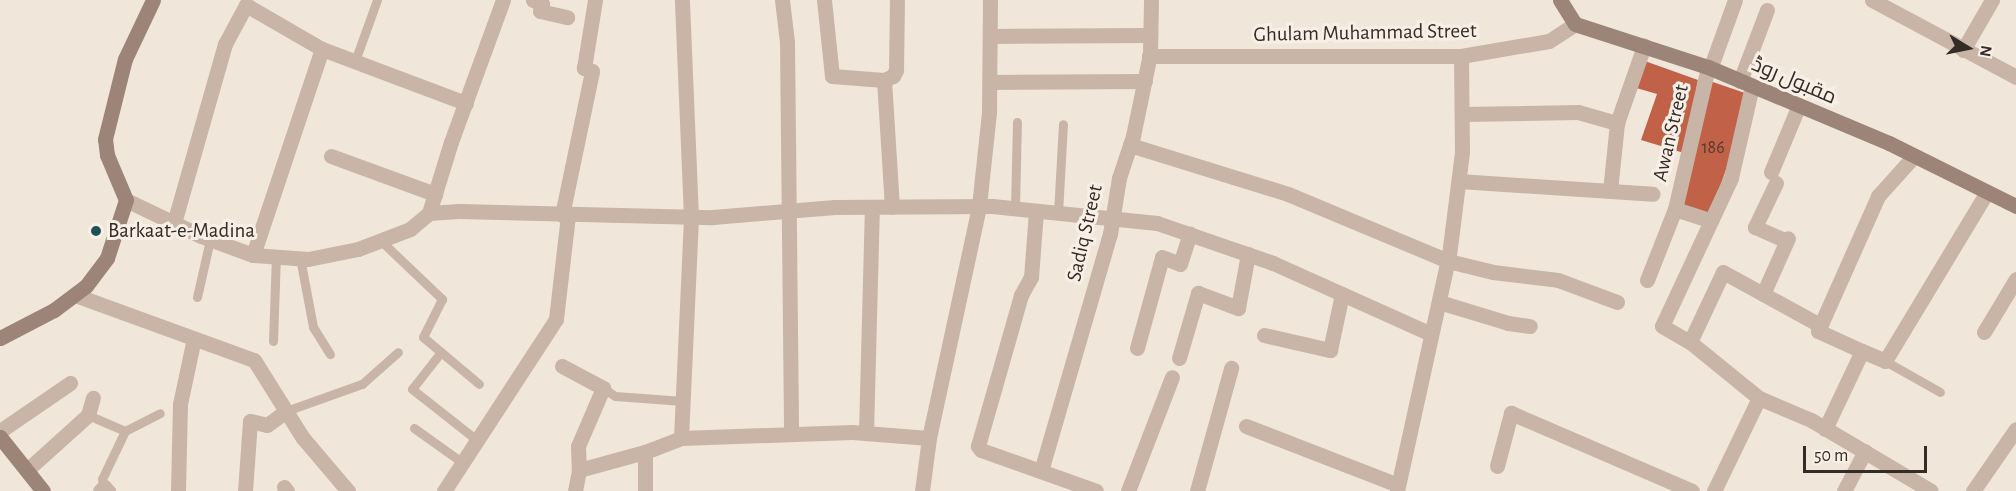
<!DOCTYPE html>
<html>
<head>
<meta charset="utf-8">
<style>
	body { margin:0 }
	#map { position:relative; width:2016px; height:491px; overflow:hidden; background:#f1e6da; font-family:"Alegreya Sans",Cairo,sans-serif }
	div>[style] { position:absolute }
	[style*='--x'] { left:calc(var(--x)*1px); top:calc(var(--y)*1px); width:calc(var(--w)*1px); rotate:calc(var(--a)*1deg) }
	.building>* { inset:0; background:#c16248 }
	.lane>* { height:9px; margin:-4.5px; padding:0 4.5px; transform-origin:4.5px; border-radius:4.5px; background:#c8b5a7 }
	.street>* { height:15px; margin:-7.5px; padding:0 7.5px; transform-origin:7.5px; border-radius:7.5px; background:#c8b5a7 }
	.secondary>* { height:15px; margin:-7.5px; padding:0 7.5px; transform-origin:7.5px; border-radius:7.5px; background:#9c8478 }
	.dots>* { width:16px; height:16px; translate:-50% -50%; box-sizing:border-box; border:3px solid #f8f0e6; border-radius:50% }
	span { translate:-50% -50%; white-space:nowrap; text-align:center; line-height:1.15; -webkit-text-stroke:6px #f8f0e6; paint-order:stroke }
	.number-label { font-size:18px; color:#58392f }
	.number-label span { -webkit-text-stroke-width:0 }
	.street-label { font-size:21px; color:#352b27 }
	.poi-label { font-size:21px; color:#352b27 }
	.left { translate:0 -50%; text-align:left }
	.north { position:absolute; left:1938px; top:18px; width:60px; height:60px; -webkit-text-stroke:4px #f8f0e6; paint-order:stroke; rotate:100deg; font-size:16px; font-weight:700; line-height:24px; text-align:center; color:#352b27 }
	.north::after { content:''; display:block; margin:auto; width:21px; height:27px; background:#352b27; clip-path:polygon(50% 0,100% 100%,50% 72%,0 100%) }
	.scale { position:absolute; left:1803px; top:446px; width:124px; height:27px; box-sizing:border-box; border:3px solid #352b27; border-top:0; padding-left:8px; font-size:18px; line-height:21px; white-space:nowrap; color:#352b27; -webkit-text-stroke:4px #f8f0e6; paint-order:stroke }
</style>
</head>
<body>
<div id="map">
	<div class="building">
		<i style="clip-path:polygon(1642px 60px,1698px 80px,1684px 153px,1641px 140px,1657px 94px,1633px 87px)"></i>
		<i style="clip-path:polygon(1707px 80px,1748px 94px,1741px 126px,1709px 219px,1676px 208px)"></i>
	</div>
	<div class="lane">
		<i style="--x:355;--y:61;--w:65;--a:-70.2"></i>
		<i style="--x:1015;--y:209;--w:87;--a:-88.7"></i>
		<i style="--x:1058;--y:213;--w:89;--a:-86.8"></i>
		<i style="--x:380;--y:240;--w:86;--a:43.6"></i>
		<i style="--x:442;--y:299;--w:42;--a:116.6"></i>
		<i style="--x:423;--y:337;--w:73;--a:40"></i>
		<i style="--x:300;--y:258;--w:70;--a:79.3"></i>
		<i style="--x:313;--y:327;--w:32;--a:58"></i>
		<i style="--x:197;--y:297;--w:58;--a:-77.2"></i>
		<i style="--x:273;--y:341;--w:84;--a:-88"></i>
		<i style="--x:441;--y:352;--w:47;--a:128.1"></i>
		<i style="--x:412;--y:389;--w:84;--a:38.2"></i>
		<i style="--x:1885;--y:361;--w:63;--a:29.4"></i>
		<i style="--x:603;--y:388;--w:14;--a:34"></i>
		<i style="--x:615;--y:396;--w:68;--a:4.2"></i>
		<i style="--x:286;--y:411;--w:81;--a:-19.6"></i>
		<i style="--x:362;--y:384;--w:48;--a:-41.6"></i>
		<i style="--x:88;--y:415;--w:40;--a:23.4"></i>
		<i style="--x:125;--y:431;--w:53;--a:115.6"></i>
		<i style="--x:102;--y:479;--w:8;--a:76"></i>
		<i style="--x:414;--y:428;--w:60;--a:35.5"></i>
		<i style="--x:125;--y:431;--w:39;--a:-27"></i>
	</div>
	<div class="street">
		<i style="--x:533;--y:0;--w:10;--a:24"></i>
		<i style="--x:542;--y:4;--w:7;--a:106"></i>
		<i style="--x:540;--y:11;--w:28;--a:13"></i>
		<i style="--x:782;--y:0;--w:42;--a:83.2"></i>
		<i style="--x:787;--y:42;--w:392;--a:89.4"></i>
		<i style="--x:824;--y:0;--w:76;--a:84"></i>
		<i style="--x:832;--y:76;--w:52;--a:4.4"></i>
		<i style="--x:884;--y:80;--w:127;--a:86.4"></i>
		<i style="--x:1872;--y:0;--w:163;--a:28.1"></i>
		<i style="--x:990;--y:36;--w:160;--a:-0.4"></i>
		<i style="--x:1963;--y:50;--w:58;--a:-59.9"></i>
		<i style="--x:1149;--y:56;--w:312;--a:0"></i>
		<i style="--x:1461;--y:56;--w:89;--a:-9.7"></i>
		<i style="--x:1549;--y:41;--w:31;--a:-33"></i>
		<i style="--x:1710;--y:69;--w:73;--a:-70.1"></i>
		<i style="--x:884;--y:80;--w:10;--a:-24"></i>
		<i style="--x:893;--y:76;--w:7;--a:-63"></i>
		<i style="--x:896;--y:70;--w:70;--a:-89.2"></i>
		<i style="--x:1740;--y:81;--w:76;--a:-69.2"></i>
		<i style="--x:990;--y:82;--w:155;--a:-0.4"></i>
		<i style="--x:1752;--y:86;--w:94;--a:102.9"></i>
		<i style="--x:1731;--y:178;--w:163;--a:115"></i>
		<i style="--x:1662;--y:326;--w:32;--a:30"></i>
		<i style="--x:1690;--y:342;--w:89;--a:39.1"></i>
		<i style="--x:1759;--y:398;--w:56;--a:22.9"></i>
		<i style="--x:1811;--y:420;--w:139;--a:30.6"></i>
		<i style="--x:1462;--y:114;--w:116;--a:-1"></i>
		<i style="--x:1578;--y:112;--w:41;--a:15.8"></i>
		<i style="--x:1617;--y:123;--w:82;--a:-70.7"></i>
		<i style="--x:1130;--y:145;--w:165;--a:17.2"></i>
		<i style="--x:1288;--y:194;--w:173;--a:22.7"></i>
		<i style="--x:1448;--y:261;--w:46;--a:13.7"></i>
		<i style="--x:1493;--y:272;--w:65;--a:7"></i>
		<i style="--x:1558;--y:280;--w:63;--a:20.4"></i>
		<i style="--x:331;--y:156;--w:111;--a:20.1"></i>
		<i style="--x:1771;--y:172;--w:73;--a:-67.3"></i>
		<i style="--x:1459;--y:181;--w:194;--a:3.8"></i>
		<i style="--x:1776;--y:183;--w:49;--a:115.5"></i>
		<i style="--x:1755;--y:227;--w:34;--a:24"></i>
		<i style="--x:1610;--y:191;--w:68;--a:-84.1"></i>
		<i style="--x:126;--y:200;--w:83;--a:25.6"></i>
		<i style="--x:201;--y:236;--w:55;--a:20.1"></i>
		<i style="--x:253;--y:255;--w:55;--a:4.2"></i>
		<i style="--x:308;--y:259;--w:51;--a:-11.3"></i>
		<i style="--x:358;--y:249;--w:56;--a:-21"></i>
		<i style="--x:410;--y:229;--w:25;--a:-40"></i>
		<i style="--x:429;--y:213;--w:74;--a:-72.8"></i>
		<i style="--x:451;--y:142;--w:151;--a:-69.9"></i>
		<i style="--x:1675;--y:209;--w:38;--a:18"></i>
		<i style="--x:1036;--y:211;--w:66;--a:94.3"></i>
		<i style="--x:1031;--y:277;--w:21;--a:119"></i>
		<i style="--x:1021;--y:295;--w:157;--a:105.9"></i>
		<i style="--x:978;--y:446;--w:5;--a:53"></i>
		<i style="--x:981;--y:450;--w:122;--a:19.6"></i>
		<i style="--x:429;--y:213;--w:30;--a:-4"></i>
		<i style="--x:459;--y:211;--w:254;--a:1.4"></i>
		<i style="--x:713;--y:217;--w:122;--a:-4.7"></i>
		<i style="--x:835;--y:207;--w:157;--a:-0.4"></i>
		<i style="--x:992;--y:206;--w:166;--a:5.9"></i>
		<i style="--x:1157;--y:223;--w:123;--a:19"></i>
		<i style="--x:1273;--y:263;--w:173;--a:24.2"></i>
		<i style="--x:562;--y:215;--w:147;--a:-78.2"></i>
		<i style="--x:592;--y:71;--w:9;--a:-159"></i>
		<i style="--x:584;--y:68;--w:69;--a:-80.8"></i>
		<i style="--x:174;--y:223;--w:186;--a:-74.1"></i>
		<i style="--x:225;--y:44;--w:44;--a:-61.7"></i>
		<i style="--x:246;--y:5;--w:88;--a:30.1"></i>
		<i style="--x:322;--y:49;--w:154;--a:20.6"></i>
		<i style="--x:253;--y:255;--w:217;--a:-71.5"></i>
		<i style="--x:1647;--y:280;--w:76;--a:-68.5"></i>
		<i style="--x:1675;--y:209;--w:146;--a:-76.9"></i>
		<i style="--x:1763;--y:294;--w:61;--a:-65.9"></i>
		<i style="--x:75;--y:295;--w:190;--a:20"></i>
		<i style="--x:254;--y:360;--w:92;--a:57.9"></i>
		<i style="--x:303;--y:438;--w:70;--a:49.7"></i>
		<i style="--x:1439;--y:302;--w:72;--a:16.9"></i>
		<i style="--x:1508;--y:323;--w:22;--a:8"></i>
		<i style="--x:1984;--y:332;--w:62;--a:-58.9"></i>
		<i style="--x:1264;--y:335;--w:68;--a:12.8"></i>
		<i style="--x:1330;--y:350;--w:57;--a:-77.9"></i>
		<i style="--x:1690;--y:342;--w:77;--a:-64.8"></i>
		<i style="--x:1723;--y:272;--w:111;--a:28.7"></i>
		<i style="--x:1137;--y:348;--w:94;--a:-74.6"></i>
		<i style="--x:1162;--y:257;--w:19;--a:21"></i>
		<i style="--x:1180;--y:264;--w:32;--a:-72"></i>
		<i style="--x:1862;--y:351;--w:48;--a:-155.6"></i>
		<i style="--x:1818;--y:331;--w:148;--a:-66"></i>
		<i style="--x:1878;--y:196;--w:54;--a:-48"></i>
		<i style="--x:1179;--y:358;--w:68;--a:-73.7"></i>
		<i style="--x:1198;--y:293;--w:43;--a:20.6"></i>
		<i style="--x:1238;--y:308;--w:55;--a:-79.5"></i>
		<i style="--x:562;--y:366;--w:47;--a:28.2"></i>
		<i style="--x:603;--y:388;--w:63;--a:113.3"></i>
		<i style="--x:578;--y:446;--w:24;--a:88"></i>
		<i style="--x:1246;--y:426;--w:163;--a:21.2"></i>
		<i style="--x:1825;--y:429;--w:86;--a:-64.6"></i>
		<i style="--x:1862;--y:351;--w:25;--a:23"></i>
		<i style="--x:1885;--y:361;--w:197;--a:-58.9"></i>
		<i style="--x:0;--y:431;--w:85;--a:-34.4"></i>
		<i style="--x:866;--y:433;--w:226;--a:-88.5"></i>
		<i style="--x:681;--y:438;--w:221;--a:-87.4"></i>
		<i style="--x:691;--y:217;--w:217;--a:-92.4"></i>
		<i style="--x:645;--y:452;--w:39;--a:90"></i>
		<i style="--x:1497;--y:466;--w:55;--a:-75.2"></i>
		<i style="--x:1511;--y:413;--w:197;--a:23.3"></i>
		<i style="--x:27;--y:470;--w:82;--a:-42"></i>
		<i style="--x:88;--y:415;--w:18;--a:-74"></i>
		<i style="--x:1041;--y:471;--w:247;--a:-73.8"></i>
		<i style="--x:1110;--y:234;--w:57;--a:-80.9"></i>
		<i style="--x:1119;--y:178;--w:44;--a:-71.6"></i>
		<i style="--x:1133;--y:136;--w:84;--a:-78.3"></i>
		<i style="--x:1150;--y:54;--w:54;--a:-88.9"></i>
		<i style="--x:284;--y:487;--w:5;--a:53"></i>
		<i style="--x:100;--y:491;--w:6;--a:-45"></i>
		<i style="--x:104;--y:487;--w:6;--a:45"></i>
		<i style="--x:178;--y:491;--w:87;--a:-88.7"></i>
		<i style="--x:180;--y:404;--w:67;--a:-78"></i>
		<i style="--x:245;--y:491;--w:70;--a:-85.9"></i>
		<i style="--x:250;--y:421;--w:17;--a:13"></i>
		<i style="--x:267;--y:425;--w:24;--a:-36"></i>
		<i style="--x:444;--y:491;--w:205;--a:-56.9"></i>
		<i style="--x:556;--y:319;--w:105;--a:-83.4"></i>
		<i style="--x:575;--y:491;--w:21;--a:-79"></i>
		<i style="--x:579;--y:470;--w:68;--a:-15.3"></i>
		<i style="--x:645;--y:452;--w:39;--a:-21"></i>
		<i style="--x:681;--y:438;--w:171;--a:-2"></i>
		<i style="--x:852;--y:432;--w:77;--a:4.5"></i>
		<i style="--x:922;--y:491;--w:53;--a:-82.5"></i>
		<i style="--x:929;--y:438;--w:237;--a:-77.8"></i>
		<i style="--x:979;--y:206;--w:94;--a:-83.9"></i>
		<i style="--x:989;--y:113;--w:113;--a:-89.5"></i>
		<i style="--x:1128;--y:491;--w:122;--a:-68.9"></i>
		<i style="--x:1197;--y:491;--w:128;--a:-74.5"></i>
		<i style="--x:1397;--y:491;--w:242;--a:-77.6"></i>
		<i style="--x:1449;--y:255;--w:104;--a:-82.8"></i>
		<i style="--x:1462;--y:152;--w:96;--a:-90.6"></i>
		<i style="--x:1714;--y:491;--w:103;--a:-64.2"></i>
		<i style="--x:1844;--y:491;--w:45;--a:-62.3"></i>
		<i style="--x:1973;--y:491;--w:75;--a:-55.3"></i>
	</div>
	<div class="secondary">
		<i style="--x:1560;--y:0;--w:28;--a:58"></i>
		<i style="--x:1575;--y:24;--w:140;--a:17.9"></i>
		<i style="--x:1708;--y:67;--w:196;--a:22.8"></i>
		<i style="--x:1889;--y:143;--w:142;--a:26.4"></i>
		<i style="--x:0;--y:338;--w:61;--a:-27.4"></i>
		<i style="--x:54;--y:310;--w:40;--a:-37"></i>
		<i style="--x:86;--y:286;--w:35;--a:-53"></i>
		<i style="--x:107;--y:258;--w:61;--a:-71.9"></i>
		<i style="--x:126;--y:200;--w:49;--a:-112.9"></i>
		<i style="--x:107;--y:155;--w:16;--a:-97"></i>
		<i style="--x:105;--y:139;--w:82;--a:-76"></i>
		<i style="--x:125;--y:59;--w:65;--a:-64.6"></i>
		<i style="--x:0;--y:437;--w:69;--a:51.5"></i>
	</div>
	<div class="dots">
		<i style="left:96px;top:231px;background:#1e5254"></i>
	</div>
	<div class="number-label">
		<span style="left:1713px;top:148px">186</span>
	</div>
	<div class="street-label">
		<span style="left:1365px;top:33px;rotate:-1deg">Ghulam Muhammad Street</span>
		<span style="left:1794px;top:81px;rotate:23deg">مقبول روڈ</span>
		<span style="left:1671px;top:133px;rotate:-77deg">Awan Street</span>
		<span style="left:1085px;top:233px;rotate:-77deg">Sadiq Street</span>
	</div>
	<div class="poi-label">
		<span class="left" style="left:108px;top:231px">Barkaat-e-Madina</span>
	</div>
	<div class="north">N</div>
	<div class="scale">50 m</div>
</div>
</body>
</html>
